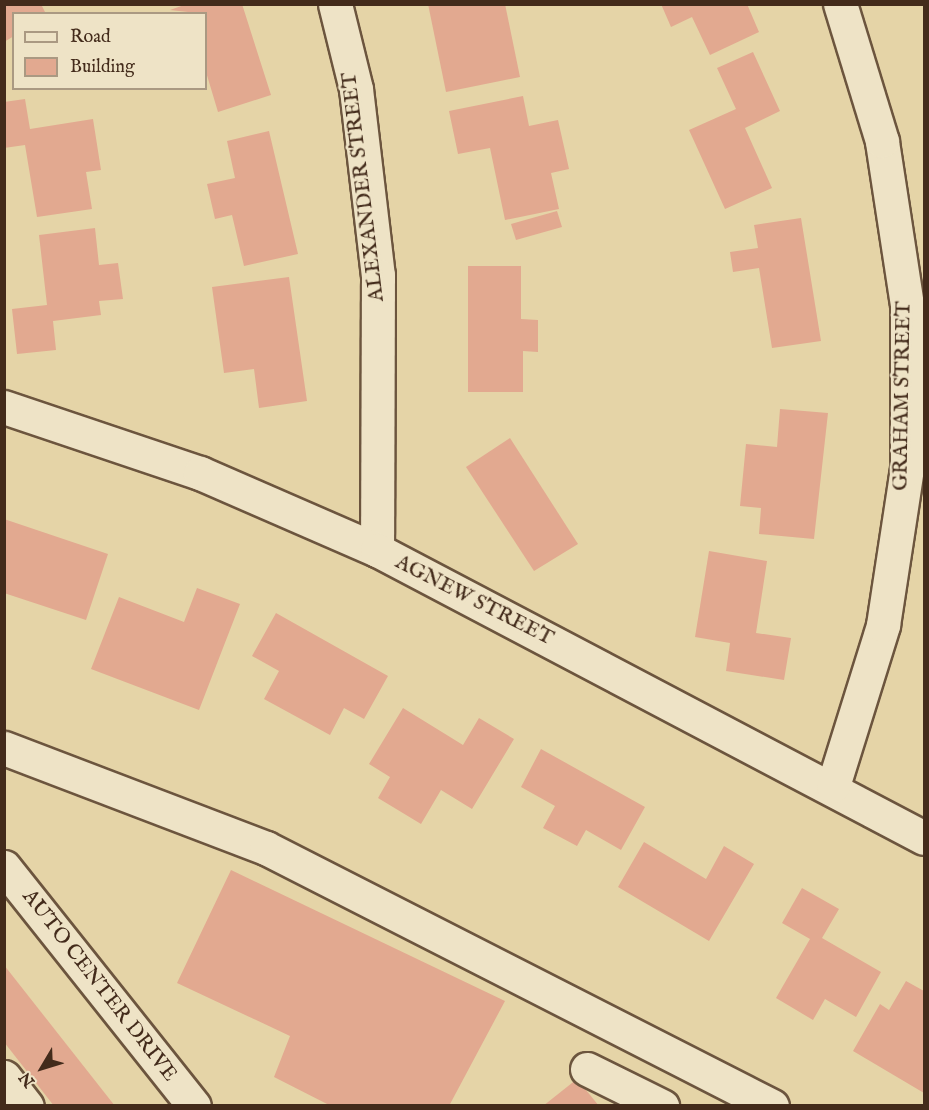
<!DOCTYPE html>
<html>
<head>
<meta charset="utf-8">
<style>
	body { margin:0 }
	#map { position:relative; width:929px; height:1110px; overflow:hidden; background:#e5d4a7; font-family:"IM FELL English",serif }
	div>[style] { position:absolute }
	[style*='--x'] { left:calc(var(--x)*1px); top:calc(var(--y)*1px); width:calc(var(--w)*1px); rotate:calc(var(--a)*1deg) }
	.building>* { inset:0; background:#e2a990 }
	.roads { filter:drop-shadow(2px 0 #6c553e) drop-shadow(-2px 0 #6c553e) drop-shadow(0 2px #6c553e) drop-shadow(0 -2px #6c553e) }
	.minor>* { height:33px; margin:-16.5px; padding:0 16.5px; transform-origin:16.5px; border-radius:16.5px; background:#eee3c6 }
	span { translate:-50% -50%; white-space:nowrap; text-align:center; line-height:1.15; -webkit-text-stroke:5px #eee3c6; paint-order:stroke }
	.street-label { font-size:21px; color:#432b1b }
	.frame { position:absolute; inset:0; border:6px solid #432b1b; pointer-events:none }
	.legend { position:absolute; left:12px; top:12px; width:195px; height:78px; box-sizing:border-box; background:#eee3c6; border:2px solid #aa9982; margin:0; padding:8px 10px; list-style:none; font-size:18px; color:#432b1b }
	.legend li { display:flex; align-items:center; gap:12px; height:30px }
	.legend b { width:30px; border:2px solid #aa9982 }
	.north { position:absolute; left:12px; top:1038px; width:60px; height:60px; -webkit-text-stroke:4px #eee3c6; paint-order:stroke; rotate:232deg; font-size:16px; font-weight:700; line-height:24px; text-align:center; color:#432b1b }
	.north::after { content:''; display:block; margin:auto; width:21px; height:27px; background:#432b1b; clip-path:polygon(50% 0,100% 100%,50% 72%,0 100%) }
</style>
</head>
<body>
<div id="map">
	<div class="building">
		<i style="clip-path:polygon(4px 4px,41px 4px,46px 14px,14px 14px,14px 36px,4px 42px)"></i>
		<i style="clip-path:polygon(187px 4px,242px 4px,271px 95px,218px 112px,206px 72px,206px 14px,170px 10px)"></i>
		<i style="clip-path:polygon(428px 4px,505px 4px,520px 77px,446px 92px)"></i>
		<i style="clip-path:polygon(661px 4px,747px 4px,759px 32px,710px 55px,692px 17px,671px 27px)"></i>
		<i style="clip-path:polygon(753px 52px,780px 111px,745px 128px,772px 188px,725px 209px,689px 130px,736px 109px,717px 68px)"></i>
		<i style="clip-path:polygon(523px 96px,529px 126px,558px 120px,569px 169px,551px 173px,559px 209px,505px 220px,490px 148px,458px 154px,449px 111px)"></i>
		<i style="clip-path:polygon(25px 99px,30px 129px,93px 119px,101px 170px,86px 172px,92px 209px,37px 217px,25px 145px,4px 148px,4px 102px)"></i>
		<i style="clip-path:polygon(269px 131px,298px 254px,244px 266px,232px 215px,215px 219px,207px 184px,235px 178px,227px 141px)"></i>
		<i style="clip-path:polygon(557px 211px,562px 227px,516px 240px,511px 224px)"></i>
		<i style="clip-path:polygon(801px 218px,821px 341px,772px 348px,759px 268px,733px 272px,730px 252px,758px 248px,754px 225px)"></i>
		<i style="clip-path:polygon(95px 228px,99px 265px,118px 263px,123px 299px,99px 301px,101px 315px,53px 321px,56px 350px,17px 354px,12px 309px,47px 305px,39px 235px)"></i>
		<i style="clip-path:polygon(468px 266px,521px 266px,521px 319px,538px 320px,538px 352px,523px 351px,523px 392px,468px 392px)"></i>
		<i style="clip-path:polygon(289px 277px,307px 401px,259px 408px,254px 369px,224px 373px,212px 287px)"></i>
		<i style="clip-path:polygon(780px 409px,828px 413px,814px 539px,759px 534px,761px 508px,740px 506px,746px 444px,777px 447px)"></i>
		<i style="clip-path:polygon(510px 438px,578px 544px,534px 571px,466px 467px)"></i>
		<i style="clip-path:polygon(4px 519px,108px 554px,86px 620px,4px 593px)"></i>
		<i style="clip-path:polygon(709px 551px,767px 561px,756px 633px,791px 638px,784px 680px,726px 671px,730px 643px,695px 637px)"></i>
		<i style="clip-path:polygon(197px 588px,240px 604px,199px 710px,91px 669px,119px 597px,184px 622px)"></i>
		<i style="clip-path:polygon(276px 613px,388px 676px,364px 719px,344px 708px,330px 735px,264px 699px,279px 671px,252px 656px)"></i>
		<i style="clip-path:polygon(403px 708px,463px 745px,479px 718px,514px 739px,472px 809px,441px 790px,421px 824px,378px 798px,390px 777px,369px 764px)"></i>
		<i style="clip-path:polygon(541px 749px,645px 807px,621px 850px,586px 830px,577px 846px,543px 828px,555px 806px,521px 787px)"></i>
		<i style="clip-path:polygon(644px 842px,706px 879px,724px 846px,754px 864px,709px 941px,618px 887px)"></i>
		<i style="clip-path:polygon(231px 870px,505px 1001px,449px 1106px,331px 1106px,274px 1077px,290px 1036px,177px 983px)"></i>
		<i style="clip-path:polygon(802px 888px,839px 909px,822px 938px,881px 972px,856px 1017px,825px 999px,813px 1020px,776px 998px,810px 939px,782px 923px)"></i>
		<i style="clip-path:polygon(4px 965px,115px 1106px,54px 1106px,4px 1042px)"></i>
		<i style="clip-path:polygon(906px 981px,924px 991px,924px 1093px,853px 1051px,880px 1004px,889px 1010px)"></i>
		<i style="clip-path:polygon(577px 1079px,599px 1106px,543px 1106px)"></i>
	</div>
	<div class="roads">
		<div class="minor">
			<i style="--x:335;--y:4;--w:88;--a:76.1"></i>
			<i style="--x:356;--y:89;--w:187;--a:83.3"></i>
			<i style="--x:378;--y:275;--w:275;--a:90.2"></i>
			<i style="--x:4;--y:407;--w:207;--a:18.6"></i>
			<i style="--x:200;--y:473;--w:193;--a:23.5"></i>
			<i style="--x:377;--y:550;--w:618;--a:27.77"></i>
			<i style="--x:4;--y:748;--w:280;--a:20.9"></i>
			<i style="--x:266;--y:848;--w:568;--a:27.02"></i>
			<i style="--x:833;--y:786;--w:169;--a:-72.7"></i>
			<i style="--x:883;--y:625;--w:158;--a:-81.3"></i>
			<i style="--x:907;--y:469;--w:164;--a:-90"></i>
			<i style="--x:907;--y:305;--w:166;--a:-98.7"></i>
			<i style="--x:882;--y:141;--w:143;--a:-107"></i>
			<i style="--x:4;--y:867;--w:305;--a:51.5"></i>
			<i style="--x:587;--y:1069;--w:84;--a:26.3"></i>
			<i style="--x:4;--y:1077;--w:37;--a:52"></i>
		</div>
	</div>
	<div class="street-label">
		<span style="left:364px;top:187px;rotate:-97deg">ALEXANDER STREET</span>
		<span style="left:903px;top:396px;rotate:-89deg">GRAHAM STREET</span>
		<span style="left:474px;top:601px;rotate:27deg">AGNEW STREET</span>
		<span style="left:99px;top:986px;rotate:52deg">AUTO CENTER DRIVE</span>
	</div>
	<div class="frame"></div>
	<ul class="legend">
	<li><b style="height:8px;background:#eee3c6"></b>Road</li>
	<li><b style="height:16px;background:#e2a990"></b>Building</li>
	</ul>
	<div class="north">N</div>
</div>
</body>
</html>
